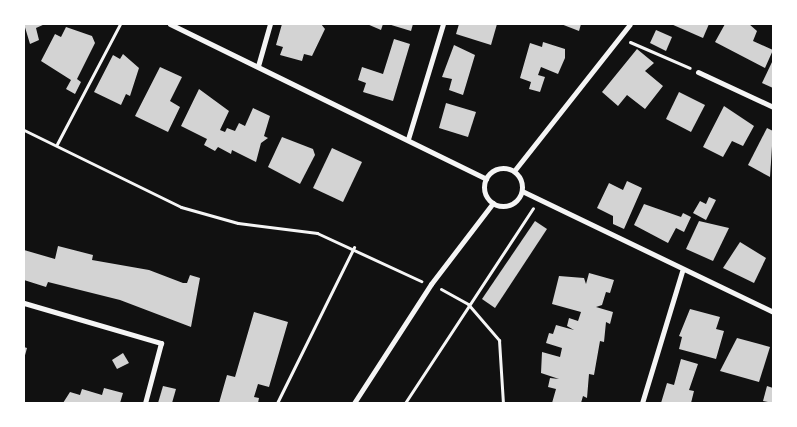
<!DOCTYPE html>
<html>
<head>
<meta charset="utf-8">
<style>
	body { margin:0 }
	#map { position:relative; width:797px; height:427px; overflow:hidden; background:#111; font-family:"Fira Sans Condensed",sans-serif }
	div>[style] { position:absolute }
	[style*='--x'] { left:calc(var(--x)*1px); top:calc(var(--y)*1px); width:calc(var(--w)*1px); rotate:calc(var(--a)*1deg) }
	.building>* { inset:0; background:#d3d3d3 }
	.path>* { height:3px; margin:-1.5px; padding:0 1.5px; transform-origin:1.5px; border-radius:1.5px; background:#f5f5f5 }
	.minor>* { height:5px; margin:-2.5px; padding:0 2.5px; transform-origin:2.5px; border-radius:2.5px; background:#f5f5f5 }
	.minor>.ring { margin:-2.5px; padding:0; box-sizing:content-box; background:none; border:5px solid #f5f5f5; border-radius:50% }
	span { translate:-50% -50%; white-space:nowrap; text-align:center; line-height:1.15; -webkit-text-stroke:4px #fff; paint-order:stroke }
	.frame { position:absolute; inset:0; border:25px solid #fff; pointer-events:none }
</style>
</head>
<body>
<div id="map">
	<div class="building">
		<i style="clip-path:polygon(24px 24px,45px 24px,36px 28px,39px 40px,30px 44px)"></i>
		<i style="clip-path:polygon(282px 24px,321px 24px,325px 29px,312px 56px,304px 54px,302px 61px,280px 55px,283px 47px,276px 45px)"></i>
		<i style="clip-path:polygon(367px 24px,383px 24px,381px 30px)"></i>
		<i style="clip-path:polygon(388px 24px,413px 24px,411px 31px)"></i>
		<i style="clip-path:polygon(459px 24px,497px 24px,491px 45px,456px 34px)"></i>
		<i style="clip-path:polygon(561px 24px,581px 24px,579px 31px)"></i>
		<i style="clip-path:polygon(671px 24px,709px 24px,703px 38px)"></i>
		<i style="clip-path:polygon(725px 24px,749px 24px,757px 31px,753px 41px,773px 50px,765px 68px,715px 42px)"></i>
		<i style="clip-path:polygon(66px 27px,92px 36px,95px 43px,77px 79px,81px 82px,75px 94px,66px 89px,71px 80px,41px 61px,55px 34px,61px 37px)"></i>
		<i style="clip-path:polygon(656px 30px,672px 37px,666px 51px,650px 43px)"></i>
		<i style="clip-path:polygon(394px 39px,410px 44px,393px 101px,363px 92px,366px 83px,358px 80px,362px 67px,383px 74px)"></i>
		<i style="clip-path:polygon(543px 42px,565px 49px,565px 58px,558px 74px,541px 67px,538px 75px,545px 77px,540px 92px,529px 89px,531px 82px,520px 78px,530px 43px,542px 47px)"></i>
		<i style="clip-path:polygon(454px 45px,475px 55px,463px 95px,449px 90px,452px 79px,442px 77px)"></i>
		<i style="clip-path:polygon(637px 49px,654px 63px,645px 71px,663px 86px,645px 109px,627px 95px,618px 106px,602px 92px)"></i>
		<i style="clip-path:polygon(123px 54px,139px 68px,130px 96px,126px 94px,121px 105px,94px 92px,113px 55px,120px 59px)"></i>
		<i style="clip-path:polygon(773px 60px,773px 88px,762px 83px)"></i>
		<i style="clip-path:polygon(160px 67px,182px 77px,170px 101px,180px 107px,168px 132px,135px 116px)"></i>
		<i style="clip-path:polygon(199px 89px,229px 111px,220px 130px,225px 132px,227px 128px,235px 131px,239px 123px,245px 126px,253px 108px,270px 116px,264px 136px,268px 138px,261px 143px,256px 162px,232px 150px,231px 154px,218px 147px,215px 151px,204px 145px,207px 139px,181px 126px)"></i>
		<i style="clip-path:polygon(679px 92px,705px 105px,691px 132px,666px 119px)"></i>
		<i style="clip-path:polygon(446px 103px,476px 112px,468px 137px,439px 128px)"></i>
		<i style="clip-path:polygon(724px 106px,754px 126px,743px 146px,732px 141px,723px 157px,703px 147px)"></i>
		<i style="clip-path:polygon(767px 128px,773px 131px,770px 177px,748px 165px)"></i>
		<i style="clip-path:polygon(282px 137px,313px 149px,315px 155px,300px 184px,268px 167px)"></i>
		<i style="clip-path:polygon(332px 148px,362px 162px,343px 202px,313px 188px)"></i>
		<i style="clip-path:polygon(627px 181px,642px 188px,624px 229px,613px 224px,613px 216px,597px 208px,609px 183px,623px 190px)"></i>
		<i style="clip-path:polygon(709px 197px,716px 200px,706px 220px,693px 213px,700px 201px,706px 204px)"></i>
		<i style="clip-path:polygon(644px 204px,681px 217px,683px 213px,691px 217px,684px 232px,676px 228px,668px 243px,634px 225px)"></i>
		<i style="clip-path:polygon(535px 221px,547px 229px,495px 308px,482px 299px)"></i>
		<i style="clip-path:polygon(699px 221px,729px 228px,713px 261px,686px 249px)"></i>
		<i style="clip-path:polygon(740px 242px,766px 258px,754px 283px,723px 268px)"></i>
		<i style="clip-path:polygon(58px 246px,93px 255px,92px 260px,149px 270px,183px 283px,187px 283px,190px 275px,200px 278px,191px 327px,120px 300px,48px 282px,46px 287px,24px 280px,24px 250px,55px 259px)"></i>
		<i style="clip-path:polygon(589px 273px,614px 280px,610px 293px,606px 292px,602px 305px,596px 307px,613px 312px,610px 324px,606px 322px,604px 342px,600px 341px,594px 375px,589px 374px,587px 398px,583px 396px,581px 403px,552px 403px,556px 389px,548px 387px,550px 378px,559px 379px,541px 373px,542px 352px,560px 357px,562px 348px,546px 343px,549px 333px,553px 334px,556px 325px,574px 330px,567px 326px,569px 318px,578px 321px,581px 312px,552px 304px,559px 276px,584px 278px,586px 284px)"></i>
		<i style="clip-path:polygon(690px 309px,720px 317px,716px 329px,724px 331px,716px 359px,679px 349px,682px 337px,679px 336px)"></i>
		<i style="clip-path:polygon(254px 312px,288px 322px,269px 387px,258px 384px,254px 397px,259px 398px,258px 403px,219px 403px,227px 375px,235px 377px)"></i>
		<i style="clip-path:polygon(737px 338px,770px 347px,759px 382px,720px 371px)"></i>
		<i style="clip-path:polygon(24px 347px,27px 348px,24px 359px)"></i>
		<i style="clip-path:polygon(123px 353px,129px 363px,117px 369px,112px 360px)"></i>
		<i style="clip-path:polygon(681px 359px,698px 364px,689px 390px,694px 391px,691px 403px,661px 403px,667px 383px,674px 385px)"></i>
		<i style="clip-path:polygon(163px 386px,176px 389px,172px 403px,158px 403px)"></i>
		<i style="clip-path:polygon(767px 386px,773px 388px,773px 403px,763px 401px)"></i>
		<i style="clip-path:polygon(104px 388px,123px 393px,120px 403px,63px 403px,70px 392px,80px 395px,82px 389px,102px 395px)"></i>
	</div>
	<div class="path">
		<i style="--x:630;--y:42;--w:65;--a:23.4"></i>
		<i style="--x:24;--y:130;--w:175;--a:26.1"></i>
		<i style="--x:181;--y:207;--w:59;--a:15.7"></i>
		<i style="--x:238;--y:223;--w:80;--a:7.2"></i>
		<i style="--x:317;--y:233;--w:115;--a:24.8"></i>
		<i style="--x:57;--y:144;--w:136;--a:-62.3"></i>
		<i style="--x:441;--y:289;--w:31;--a:29"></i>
		<i style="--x:468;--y:304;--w:48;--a:49.3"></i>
		<i style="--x:499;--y:340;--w:63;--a:86.4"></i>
		<i style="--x:277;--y:403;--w:174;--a:-63.7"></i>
		<i style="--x:405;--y:403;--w:233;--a:-56.7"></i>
	</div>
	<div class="minor">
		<i style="--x:170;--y:24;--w:352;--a:26.1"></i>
		<i style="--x:258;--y:66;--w:44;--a:-74.1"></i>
		<i style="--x:698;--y:72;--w:83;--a:25"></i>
		<i style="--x:408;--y:139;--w:120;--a:-73.1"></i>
		<i class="ring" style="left:484px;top:168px;width:33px;height:33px"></i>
		<i style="--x:514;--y:171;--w:187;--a:-51.7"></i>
		<i style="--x:522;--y:191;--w:279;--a:25.7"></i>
		<i style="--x:24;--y:303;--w:143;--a:16.3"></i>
		<i style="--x:161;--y:343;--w:62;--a:104.9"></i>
		<i style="--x:354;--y:403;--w:142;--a:-57.1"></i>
		<i style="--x:431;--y:284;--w:102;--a:-52.6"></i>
		<i style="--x:642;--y:403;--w:138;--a:-73.1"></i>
	</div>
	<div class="frame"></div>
</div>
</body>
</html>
